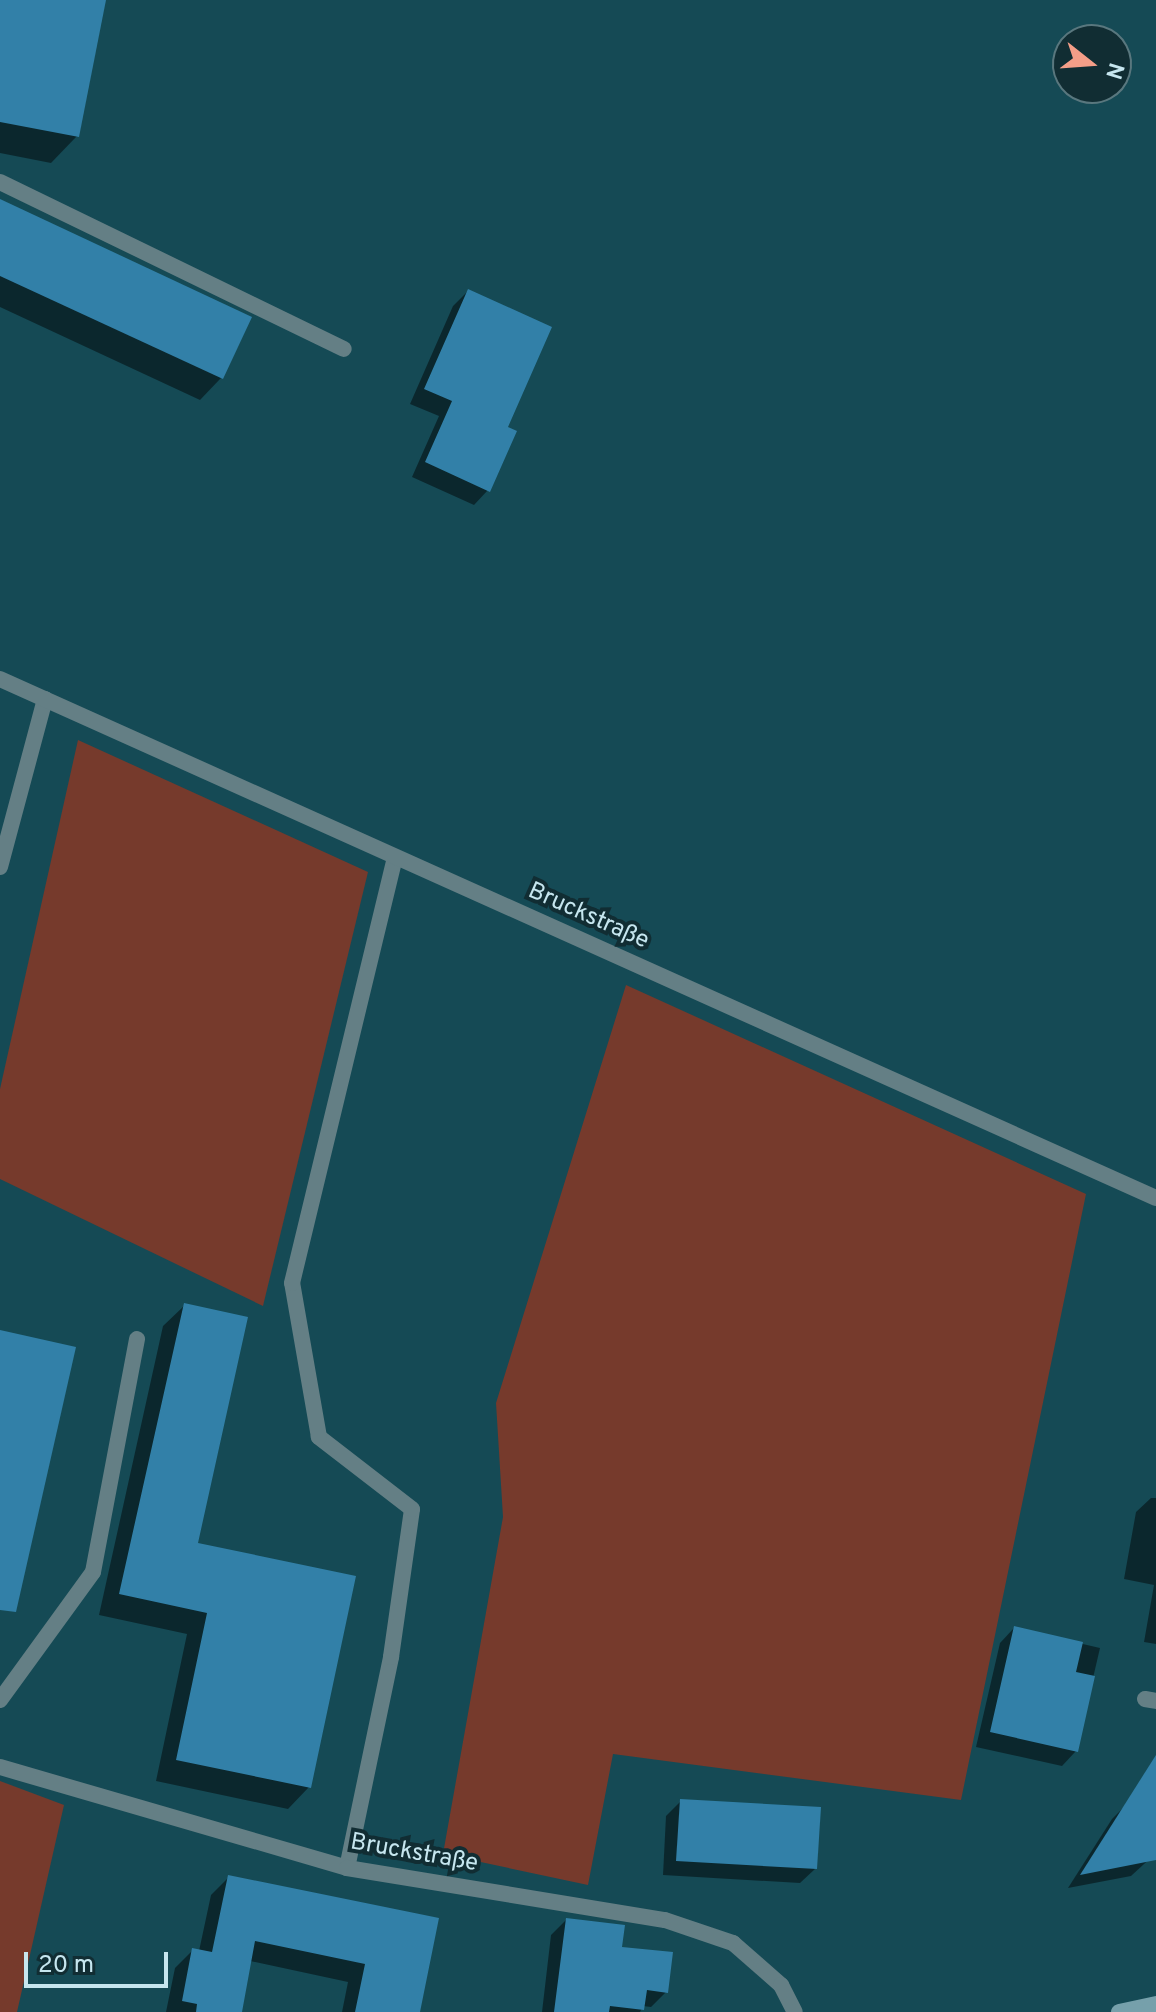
<!DOCTYPE html>
<html>
<head>
<meta charset="utf-8">
<style>
	body { margin:0 }
	#map { position:relative; width:1156px; height:2012px; overflow:hidden; background:#154a55; font-family:Overpass,sans-serif }
	div>[style] { position:absolute }
	[style*='--x'] { left:calc(var(--x)*1px); top:calc(var(--y)*1px); width:calc(var(--w)*1px); rotate:calc(var(--a)*1deg) }
	.green>* { inset:0; background:#763a2c }
	.shadow>* { inset:0; background:#0007 }
	.building>* { inset:0; background:#3280a8 }
	.lane>* { height:16px; margin:-8px; padding:0 8px; transform-origin:8px; border-radius:8px; background:#647f85 }
	.street>* { height:16px; margin:-8px; padding:0 8px; transform-origin:8px; border-radius:8px; background:#647f85 }
	.secondary>* { height:16px; margin:-8px; padding:0 8px; transform-origin:8px; border-radius:8px; background:#76a0ab }
	span { translate:-50% -50%; white-space:nowrap; text-align:center; line-height:1.15; -webkit-text-stroke:8px #112d33; paint-order:stroke }
	.street-label { font-size:24px; color:#c6e6ef }
	.north { position:absolute; left:1052px; top:24px; width:80px; height:80px; box-sizing:border-box; background:#112d33; border:2px solid #59777e; border-radius:50%; rotate:107deg; font-size:22px; font-weight:700; line-height:32px; text-align:center; color:#c6e6ef }
	.north::after { content:''; display:block; margin:auto; width:28px; height:36px; background:#f49e88; clip-path:polygon(50% 0,100% 100%,50% 72%,0 100%) }
	.scale { position:absolute; left:24px; top:1952px; width:144px; height:36px; box-sizing:border-box; border:4px solid #c6e6ef; border-top:0; padding-left:10px; font-size:24px; line-height:28px; white-space:nowrap; color:#c6e6ef; -webkit-text-stroke:6px #112d33; paint-order:stroke }
</style>
</head>
<body>
<div id="map">
	<div class="green">
		<i style="clip-path:polygon(78px 740px,368px 872px,263px 1306px,0 1179px,0 1089px)"></i>
		<i style="clip-path:polygon(626px 985px,1086px 1194px,961px 1800px,613px 1754px,588px 1885px,443px 1854px,503px 1517px,496px 1403px)"></i>
		<i style="clip-path:polygon(0 1781px,64px 1805px,17px 2012px,0 2012px)"></i>
	</div>
	<div class="shadow">
		<i style="clip-path:polygon(0 0,104px 0,77px 136px,51px 163px,0 153px)"></i>
		<i style="clip-path:polygon(0 201px,249px 318px,221px 378px,200px 400px,0 307px)"></i>
		<i style="clip-path:polygon(468px 291px,506px 428px,488px 490px,474px 505px,412px 477px,439px 416px,410px 404px,453px 306px)"></i>
		<i style="clip-path:polygon(185px 1305px,195px 1544px,309px 1787px,288px 1809px,156px 1781px,187px 1634px,99px 1615px,163px 1326px)"></i>
		<i style="clip-path:polygon(1151px 1498px,1156px 1498px,1156px 1644px,1144px 1642px,1154px 1585px,1124px 1579px,1136px 1512px)"></i>
		<i style="clip-path:polygon(1014px 1628px,1100px 1648px,1076px 1751px,1062px 1766px,976px 1747px,1000px 1643px)"></i>
		<i style="clip-path:polygon(1156px 1793px,1156px 1853px,1131px 1876px,1068px 1888px,1112px 1819px,1127px 1804px)"></i>
		<i style="clip-path:polygon(681px 1801px,815px 1869px,800px 1883px,663px 1875px,666px 1816px)"></i>
		<i style="clip-path:polygon(229px 1877px,437px 1920px,418px 2012px,342px 2012px,348px 1982px,250px 1961px,240px 2012px,166px 2012px,175px 1968px,193px 1950px,199px 1951px,211px 1895px)"></i>
		<i style="clip-path:polygon(566px 1920px,666px 1992px,651px 2007px,643px 2006px,640px 2012px,542px 2012px,551px 1935px)"></i>
	</div>
	<div class="building">
		<i style="clip-path:polygon(0 0,106px 0,79px 137px,0 122px)"></i>
		<i style="clip-path:polygon(0 199px,252px 317px,223px 379px,0 276px)"></i>
		<i style="clip-path:polygon(468px 289px,552px 327px,508px 427px,517px 431px,490px 492px,425px 462px,452px 401px,424px 389px)"></i>
		<i style="clip-path:polygon(184px 1303px,248px 1317px,198px 1543px,356px 1576px,311px 1788px,176px 1760px,207px 1613px,119px 1594px)"></i>
		<i style="clip-path:polygon(0 1330px,76px 1347px,16px 1612px,0 1610px)"></i>
		<i style="clip-path:polygon(1014px 1626px,1083px 1642px,1076px 1672px,1095px 1676px,1078px 1752px,990px 1732px)"></i>
		<i style="clip-path:polygon(1156px 1755px,1156px 1860px,1080px 1875px)"></i>
		<i style="clip-path:polygon(680px 1799px,821px 1807px,817px 1869px,676px 1861px)"></i>
		<i style="clip-path:polygon(228px 1875px,439px 1918px,420px 2012px,355px 2012px,365px 1964px,255px 1941px,242px 2012px,196px 2012px,197px 2004px,182px 2001px,192px 1948px,212px 1952px)"></i>
		<i style="clip-path:polygon(566px 1918px,625px 1925px,622px 1947px,673px 1952px,668px 1993px,647px 1990px,644px 2010px,610px 2006px,609px 2012px,554px 2012px)"></i>
	</div>
	<div class="lane">
		<i style="--x:0;--y:182;--w:382;--a:25.9"></i>
		<i style="--x:0;--y:867;--w:174;--a:-75"></i>
		<i style="--x:1145;--y:1699;--w:11;--a:10"></i>
		<i style="--x:0;--y:1700;--w:158;--a:-54"></i>
		<i style="--x:93;--y:1572;--w:237;--a:-79.3"></i>
		<i style="--x:347;--y:1868;--w:216;--a:-78.2"></i>
		<i style="--x:391;--y:1657;--w:149;--a:-81.9"></i>
		<i style="--x:412;--y:1509;--w:118;--a:-142.3"></i>
		<i style="--x:319;--y:1437;--w:156;--a:-99.9"></i>
		<i style="--x:292;--y:1283;--w:438;--a:-76.4"></i>
	</div>
	<div class="street">
		<i style="--x:0;--y:679;--w:1267;--a:24.18"></i>
		<i style="--x:0;--y:1767;--w:361;--a:16.2"></i>
		<i style="--x:347;--y:1868;--w:322;--a:9.3"></i>
		<i style="--x:665;--y:1920;--w:72;--a:18.7"></i>
		<i style="--x:733;--y:1943;--w:64;--a:41.2"></i>
		<i style="--x:781;--y:1985;--w:30;--a:63"></i>
	</div>
	<div class="secondary">
		<i style="--x:1119;--y:2012;--w:38;--a:-12"></i>
	</div>
	<div class="street-label">
		<span style="left:588px;top:917px;rotate:24deg">Bruckstraße</span>
		<span style="left:414px;top:1854px;rotate:10deg">Bruckstraße</span>
	</div>
	<div class="north">N</div>
	<div class="scale">20 m</div>
</div>
</body>
</html>
